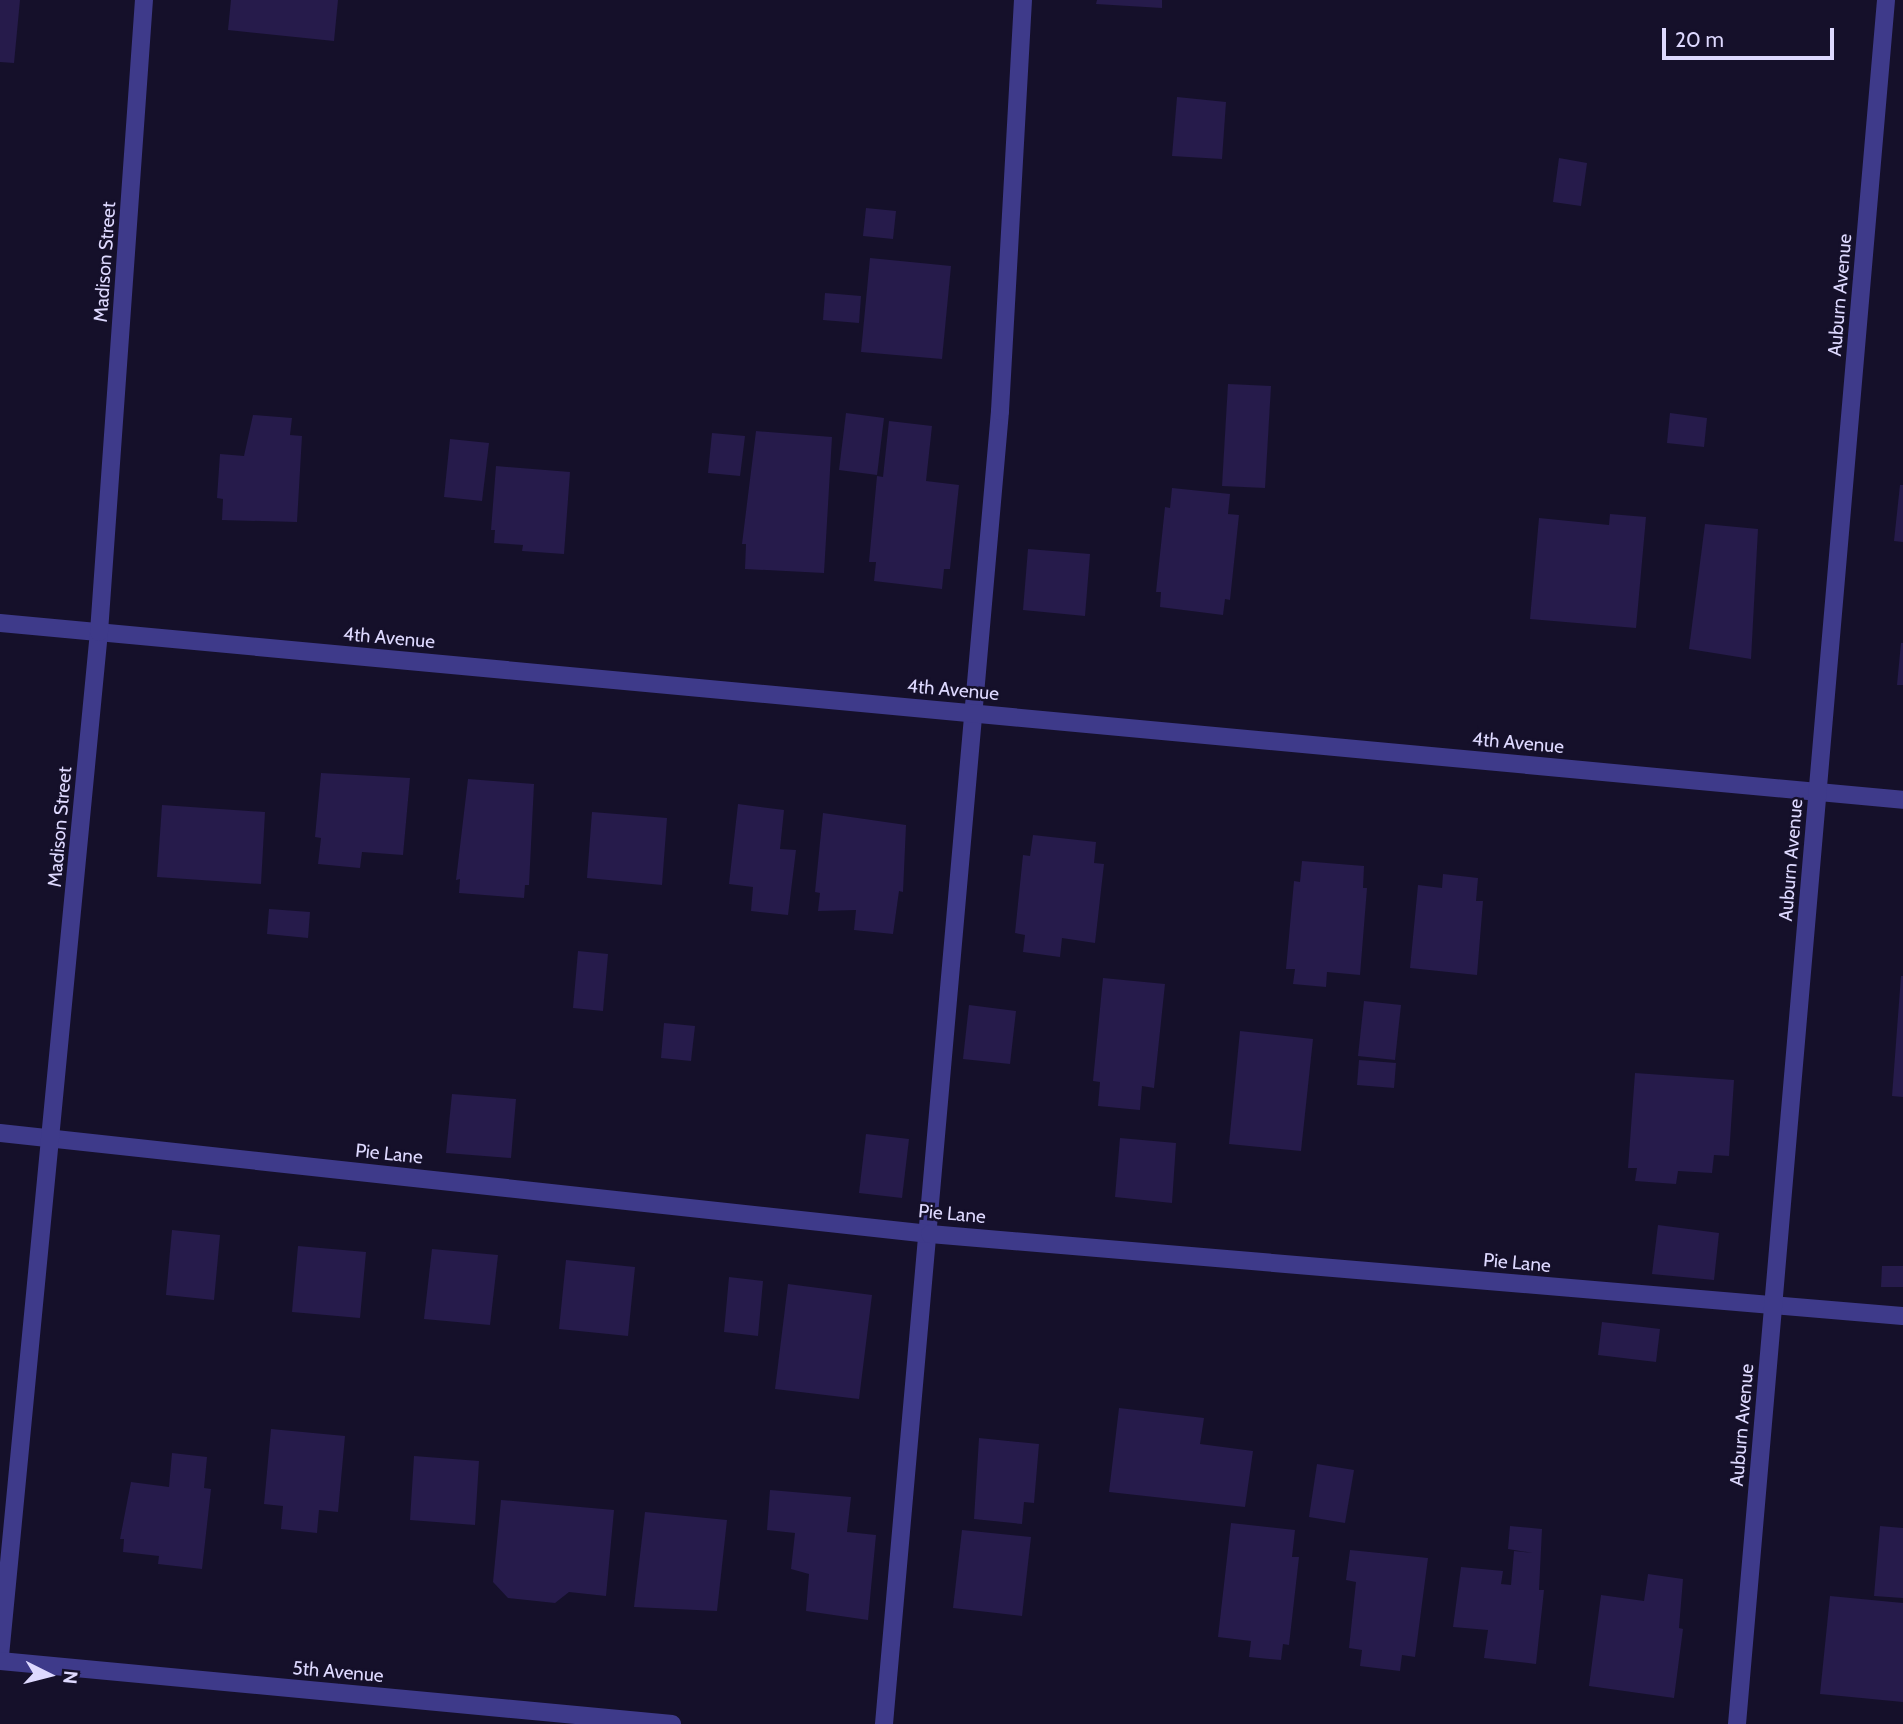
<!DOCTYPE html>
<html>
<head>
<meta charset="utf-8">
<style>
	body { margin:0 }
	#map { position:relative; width:1903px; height:1724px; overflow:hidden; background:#15102a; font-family:Cabin,sans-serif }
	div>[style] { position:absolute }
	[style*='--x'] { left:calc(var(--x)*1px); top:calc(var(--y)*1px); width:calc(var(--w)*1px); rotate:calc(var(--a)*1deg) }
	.building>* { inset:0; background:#261b4b }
	.service>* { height:18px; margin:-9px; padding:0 9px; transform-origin:9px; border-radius:9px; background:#3e3a8a }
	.minor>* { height:18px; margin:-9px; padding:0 9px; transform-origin:9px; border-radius:9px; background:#3e3a8a }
	.tertiary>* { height:18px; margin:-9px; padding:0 9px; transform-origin:9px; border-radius:9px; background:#3e3a8a }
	span { translate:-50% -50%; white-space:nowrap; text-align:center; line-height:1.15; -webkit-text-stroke:5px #15102a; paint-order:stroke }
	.street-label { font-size:19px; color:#ded9ff }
	.north { position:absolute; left:14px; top:1640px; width:70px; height:70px; -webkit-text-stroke:5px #15102a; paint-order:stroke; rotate:96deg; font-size:19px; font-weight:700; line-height:28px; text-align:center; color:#ded9ff }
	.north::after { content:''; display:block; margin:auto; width:24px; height:32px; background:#ded9ff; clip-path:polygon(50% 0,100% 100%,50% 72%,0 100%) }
	.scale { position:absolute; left:1662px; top:28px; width:172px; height:32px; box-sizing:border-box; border:4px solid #ded9ff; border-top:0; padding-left:9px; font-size:21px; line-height:24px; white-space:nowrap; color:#ded9ff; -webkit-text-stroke:5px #15102a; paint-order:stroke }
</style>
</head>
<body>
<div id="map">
	<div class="building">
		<i style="clip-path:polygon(0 0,20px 0,14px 63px,0 62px)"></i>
		<i style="clip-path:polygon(231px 0,338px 0,334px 41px,228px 30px)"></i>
		<i style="clip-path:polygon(1097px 0,1162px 0,1162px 8px,1096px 4px)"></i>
		<i style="clip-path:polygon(1177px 97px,1226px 102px,1222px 159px,1172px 156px)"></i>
		<i style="clip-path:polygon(1559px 158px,1587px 163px,1581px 206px,1553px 202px)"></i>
		<i style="clip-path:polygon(866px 208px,896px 211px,893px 239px,863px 236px)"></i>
		<i style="clip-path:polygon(870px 258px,951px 266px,942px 359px,861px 352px)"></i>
		<i style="clip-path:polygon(825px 293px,861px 296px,859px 323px,823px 320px)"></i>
		<i style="clip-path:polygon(1228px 384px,1271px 386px,1265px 488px,1222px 486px)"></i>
		<i style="clip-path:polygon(846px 413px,884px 418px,877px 475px,839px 470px)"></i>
		<i style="clip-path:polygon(1670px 413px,1707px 418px,1704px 447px,1667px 443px)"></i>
		<i style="clip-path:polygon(253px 415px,292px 418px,290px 435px,302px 436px,297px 522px,222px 520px,223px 499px,217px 498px,220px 454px,244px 456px)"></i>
		<i style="clip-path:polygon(889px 421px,932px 426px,926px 481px,959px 485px,950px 569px,944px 569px,942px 589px,874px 581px,876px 562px,869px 562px,877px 476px,883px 477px)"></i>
		<i style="clip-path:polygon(756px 431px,832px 437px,824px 573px,745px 569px,746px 544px,742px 544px)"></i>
		<i style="clip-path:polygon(712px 433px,745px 436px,740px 476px,708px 473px)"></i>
		<i style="clip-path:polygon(450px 439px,489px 443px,482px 501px,444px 497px)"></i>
		<i style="clip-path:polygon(496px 466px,570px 472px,564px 554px,522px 551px,523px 545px,494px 543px,495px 530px,491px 530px)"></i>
		<i style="clip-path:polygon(1900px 485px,1903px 485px,1903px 542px,1894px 541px)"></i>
		<i style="clip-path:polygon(1172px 488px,1230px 494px,1228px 514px,1239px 515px,1230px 600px,1225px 599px,1223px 615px,1160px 607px,1161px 592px,1156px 592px,1165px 507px,1170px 508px)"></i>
		<i style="clip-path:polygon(1610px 514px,1646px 517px,1636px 628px,1530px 619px,1539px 518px,1609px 525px)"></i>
		<i style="clip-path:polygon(1705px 524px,1758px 529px,1751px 659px,1689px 649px)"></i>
		<i style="clip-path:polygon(1028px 549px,1090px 554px,1085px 616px,1023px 610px)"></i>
		<i style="clip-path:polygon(1901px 643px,1903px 643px,1903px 685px,1897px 685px)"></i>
		<i style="clip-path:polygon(321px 773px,410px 778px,403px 855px,362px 852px,360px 868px,318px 864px,321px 838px,315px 837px)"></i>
		<i style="clip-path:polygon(468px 779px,534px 784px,529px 885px,525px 885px,524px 898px,459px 893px,460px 879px,456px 880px)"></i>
		<i style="clip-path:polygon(738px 804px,784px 810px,780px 849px,796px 850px,788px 915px,751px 911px,753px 887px,729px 884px)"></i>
		<i style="clip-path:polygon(162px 805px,265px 812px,261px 884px,157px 877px)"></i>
		<i style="clip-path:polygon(592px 812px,667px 818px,662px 885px,587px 878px)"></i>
		<i style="clip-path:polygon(823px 813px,906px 825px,903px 892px,899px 891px,893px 934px,854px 930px,856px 910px,818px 911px,820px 893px,815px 892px)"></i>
		<i style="clip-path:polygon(1033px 835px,1096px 842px,1094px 863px,1104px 864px,1095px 943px,1062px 938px,1060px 957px,1023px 952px,1025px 935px,1015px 933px,1023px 855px,1030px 856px)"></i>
		<i style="clip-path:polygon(1302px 861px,1364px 866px,1363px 888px,1367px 888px,1360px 975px,1327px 972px,1326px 987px,1293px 984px,1295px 969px,1286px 969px,1294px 881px,1300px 882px)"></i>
		<i style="clip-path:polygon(1443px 874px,1478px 878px,1476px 901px,1483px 901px,1477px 975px,1410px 968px,1418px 885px,1442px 888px)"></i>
		<i style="clip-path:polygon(269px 909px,310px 912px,308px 938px,267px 934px)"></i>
		<i style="clip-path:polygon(578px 951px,608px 954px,603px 1011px,573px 1008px)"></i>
		<i style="clip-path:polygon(1901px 976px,1903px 976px,1903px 1097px,1892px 1096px)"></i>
		<i style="clip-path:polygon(1103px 978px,1165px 984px,1154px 1088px,1142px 1086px,1140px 1110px,1098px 1106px,1100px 1082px,1093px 1081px)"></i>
		<i style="clip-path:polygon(1364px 1001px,1401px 1005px,1395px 1060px,1358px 1056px)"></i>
		<i style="clip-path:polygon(969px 1005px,1016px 1011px,1010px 1064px,963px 1059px)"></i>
		<i style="clip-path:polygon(664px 1023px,695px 1026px,691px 1061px,661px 1058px)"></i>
		<i style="clip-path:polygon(1240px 1031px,1313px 1039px,1301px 1151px,1229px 1144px)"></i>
		<i style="clip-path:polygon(1359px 1060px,1396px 1063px,1394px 1088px,1357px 1085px)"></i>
		<i style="clip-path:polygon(1635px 1073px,1734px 1080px,1729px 1156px,1714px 1155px,1712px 1173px,1678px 1171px,1676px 1184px,1635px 1181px,1637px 1168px,1628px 1168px)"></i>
		<i style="clip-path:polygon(452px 1094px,516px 1099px,511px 1158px,446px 1153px)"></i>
		<i style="clip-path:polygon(866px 1134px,909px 1139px,902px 1198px,859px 1193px)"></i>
		<i style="clip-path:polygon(1120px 1138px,1176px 1143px,1172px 1203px,1115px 1197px)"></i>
		<i style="clip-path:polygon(1658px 1225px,1719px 1233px,1714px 1280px,1652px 1274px)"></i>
		<i style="clip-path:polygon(172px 1230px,220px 1235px,214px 1300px,166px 1295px)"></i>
		<i style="clip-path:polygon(298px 1246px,366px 1252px,360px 1318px,292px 1312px)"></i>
		<i style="clip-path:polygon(432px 1249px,498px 1255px,490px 1325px,424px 1319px)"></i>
		<i style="clip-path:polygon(566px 1260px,635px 1267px,628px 1336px,559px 1329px)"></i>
		<i style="clip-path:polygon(1882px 1266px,1903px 1266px,1903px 1287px,1881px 1287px)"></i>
		<i style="clip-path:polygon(729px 1277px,763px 1281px,758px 1336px,724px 1332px)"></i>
		<i style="clip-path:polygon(788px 1284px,872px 1295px,859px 1399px,775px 1389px)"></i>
		<i style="clip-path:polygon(1602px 1322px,1660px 1329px,1656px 1362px,1598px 1355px)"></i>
		<i style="clip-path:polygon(1119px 1408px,1204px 1418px,1200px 1444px,1253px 1451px,1245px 1507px,1109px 1492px)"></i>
		<i style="clip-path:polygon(271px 1429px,345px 1436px,338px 1512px,319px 1510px,317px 1533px,281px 1529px,283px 1506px,264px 1504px)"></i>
		<i style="clip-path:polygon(979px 1438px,1039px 1444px,1034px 1503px,1024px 1502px,1022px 1524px,974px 1519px)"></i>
		<i style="clip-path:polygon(172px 1453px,207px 1457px,204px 1488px,211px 1489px,202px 1569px,158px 1564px,159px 1556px,123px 1552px,124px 1539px,120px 1539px,131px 1482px,169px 1487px)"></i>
		<i style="clip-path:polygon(414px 1456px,479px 1461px,475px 1525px,410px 1520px)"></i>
		<i style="clip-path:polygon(1317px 1464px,1354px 1470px,1345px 1523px,1309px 1517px)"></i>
		<i style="clip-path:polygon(770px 1490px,851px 1497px,847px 1532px,876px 1535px,868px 1620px,806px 1611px,809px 1574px,791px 1569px,795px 1533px,767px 1530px)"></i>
		<i style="clip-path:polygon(501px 1500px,614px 1510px,606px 1596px,569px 1592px,555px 1603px,508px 1598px,493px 1582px)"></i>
		<i style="clip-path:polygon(645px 1512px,727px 1520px,717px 1611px,634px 1607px)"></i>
		<i style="clip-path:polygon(1231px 1523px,1295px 1530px,1292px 1557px,1299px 1557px,1289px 1645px,1283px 1644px,1281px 1660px,1249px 1657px,1251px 1641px,1218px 1637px)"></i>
		<i style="clip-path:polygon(1510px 1526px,1542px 1529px,1539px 1590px,1544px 1590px,1536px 1664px,1484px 1658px,1488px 1630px,1453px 1627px,1461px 1567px,1503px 1571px,1501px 1584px,1511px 1585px,1514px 1551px,1533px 1553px,1508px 1549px)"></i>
		<i style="clip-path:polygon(1880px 1526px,1903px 1528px,1903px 1598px,1874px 1596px)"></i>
		<i style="clip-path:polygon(962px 1530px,1031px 1537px,1022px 1616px,953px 1608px)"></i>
		<i style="clip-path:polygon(1350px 1550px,1428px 1558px,1415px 1657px,1402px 1655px,1400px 1671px,1360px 1666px,1362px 1650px,1349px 1648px,1356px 1582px,1346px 1580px)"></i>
		<i style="clip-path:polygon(1648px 1574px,1683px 1579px,1679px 1628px,1683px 1629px,1674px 1698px,1589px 1686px,1601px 1595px,1644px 1601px)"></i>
		<i style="clip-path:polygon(1830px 1596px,1903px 1603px,1903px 1702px,1820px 1694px)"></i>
	</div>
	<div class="service">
		<i style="--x:884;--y:1724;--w:1318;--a:-84.95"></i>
		<i style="--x:1000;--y:411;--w:412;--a:-86.8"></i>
	</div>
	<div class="minor">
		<i style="--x:0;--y:623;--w:1911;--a:5.31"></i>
		<i style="--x:0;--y:1133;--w:935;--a:6.2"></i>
		<i style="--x:930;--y:1234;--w:976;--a:4.82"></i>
		<i style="--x:0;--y:1656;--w:1029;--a:-84.48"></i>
		<i style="--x:99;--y:632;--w:634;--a:-85.93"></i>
		<i style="--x:1737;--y:1724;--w:1730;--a:-85.06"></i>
	</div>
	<div class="tertiary">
		<i style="--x:0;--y:1661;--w:675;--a:5.36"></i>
	</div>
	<div class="street-label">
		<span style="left:105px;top:262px;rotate:-86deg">Madison Street</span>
		<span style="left:1840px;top:295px;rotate:-85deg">Auburn Avenue</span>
		<span style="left:389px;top:638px;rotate:5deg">4th Avenue</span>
		<span style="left:953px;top:690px;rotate:5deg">4th Avenue</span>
		<span style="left:1518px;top:743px;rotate:5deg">4th Avenue</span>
		<span style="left:60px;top:827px;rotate:-85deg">Madison Street</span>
		<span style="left:1791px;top:860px;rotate:-85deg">Auburn Avenue</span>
		<span style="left:389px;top:1154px;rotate:6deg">Pie Lane</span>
		<span style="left:952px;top:1214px;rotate:5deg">Pie Lane</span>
		<span style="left:1517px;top:1263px;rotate:5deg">Pie Lane</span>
		<span style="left:1742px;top:1425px;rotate:-85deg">Auburn Avenue</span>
		<span style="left:338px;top:1672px;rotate:5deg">5th Avenue</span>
	</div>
	<div class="north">N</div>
	<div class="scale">20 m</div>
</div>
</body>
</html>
